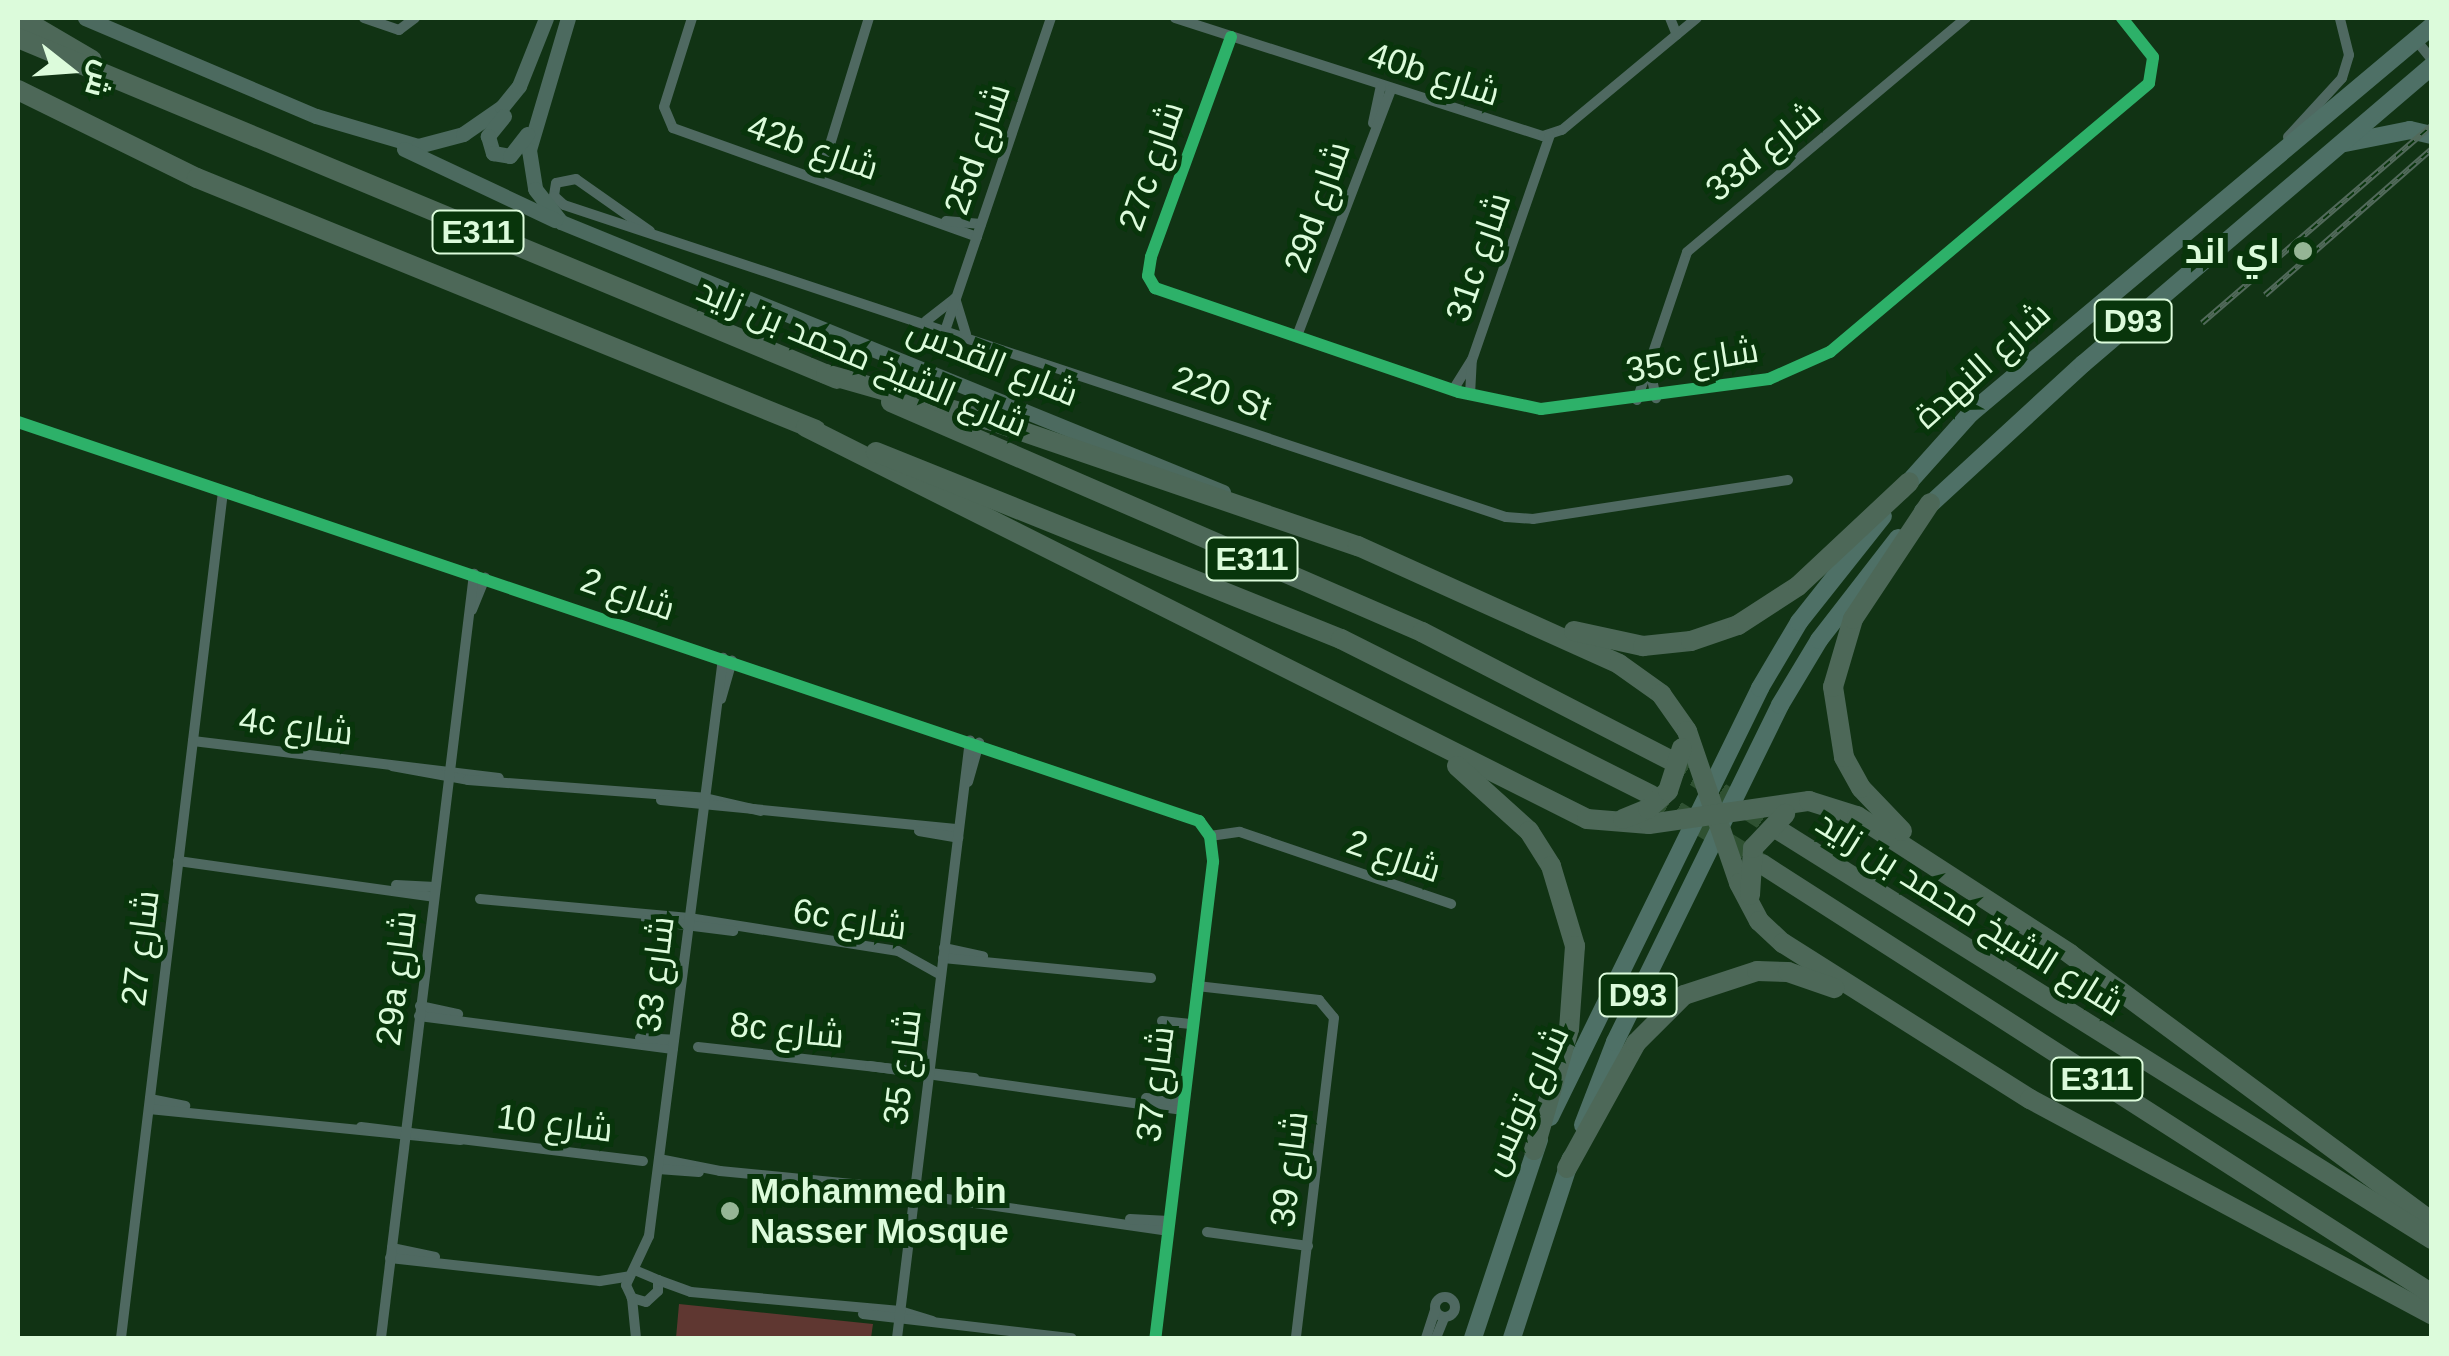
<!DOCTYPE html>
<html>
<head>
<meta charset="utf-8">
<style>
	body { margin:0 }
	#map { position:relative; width:2449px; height:1356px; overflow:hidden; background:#113314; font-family:Arial,Cairo,sans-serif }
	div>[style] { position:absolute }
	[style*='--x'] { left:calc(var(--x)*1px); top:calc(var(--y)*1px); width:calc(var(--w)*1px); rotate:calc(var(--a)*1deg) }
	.green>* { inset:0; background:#5f3731 }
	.highway-tunnel>* { height:20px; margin-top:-10px; transform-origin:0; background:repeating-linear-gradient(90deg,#2f5132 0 20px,transparent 0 30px) }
	.street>* { height:10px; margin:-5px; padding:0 5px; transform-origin:5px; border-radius:5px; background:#4f6961 }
	.street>.ring { margin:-5px; padding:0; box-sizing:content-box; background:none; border:10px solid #4f6961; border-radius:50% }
	.secondary>* { height:15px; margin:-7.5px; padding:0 7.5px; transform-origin:7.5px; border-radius:7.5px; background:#4c6a5f }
	.primary>* { height:18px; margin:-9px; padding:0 9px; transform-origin:9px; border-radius:9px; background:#4e7066 }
	.highway>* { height:20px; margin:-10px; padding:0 10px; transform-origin:10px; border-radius:10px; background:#4d6858 }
	.rail>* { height:6px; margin-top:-3px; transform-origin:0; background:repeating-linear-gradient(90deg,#08350b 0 8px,#526a5b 0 16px); box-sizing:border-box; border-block:2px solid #526a5b }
	.cycleway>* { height:12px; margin:-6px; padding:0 6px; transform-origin:6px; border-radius:6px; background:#2db169 }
	.dots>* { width:28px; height:28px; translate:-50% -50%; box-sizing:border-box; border:5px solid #08350b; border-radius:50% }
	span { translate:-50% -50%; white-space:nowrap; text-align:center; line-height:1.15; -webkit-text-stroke:10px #08350b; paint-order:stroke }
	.shield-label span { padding:2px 8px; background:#08350b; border:2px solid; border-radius:8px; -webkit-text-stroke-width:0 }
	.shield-label { font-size:32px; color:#dcfbdb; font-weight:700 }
	.street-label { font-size:35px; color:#dcfbdb }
	.poi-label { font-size:35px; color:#dcfbdb; font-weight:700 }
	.right { translate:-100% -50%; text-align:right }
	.left { translate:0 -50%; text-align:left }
	.frame { position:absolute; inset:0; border:20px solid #dcfbdb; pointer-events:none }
	.north { position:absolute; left:20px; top:20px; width:100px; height:100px; -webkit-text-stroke:8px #08350b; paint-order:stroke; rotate:107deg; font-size:28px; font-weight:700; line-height:40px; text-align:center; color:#dcfbdb }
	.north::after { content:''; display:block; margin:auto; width:35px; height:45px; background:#dcfbdb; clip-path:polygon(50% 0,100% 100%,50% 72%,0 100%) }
</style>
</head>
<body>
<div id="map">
	<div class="green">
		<i style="clip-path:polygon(679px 1304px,873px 1324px,871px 1338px,676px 1338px)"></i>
	</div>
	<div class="highway-tunnel">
		<i style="--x:1670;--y:760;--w:131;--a:32.8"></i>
		<i style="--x:1651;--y:795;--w:131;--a:31.9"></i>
	</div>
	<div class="street">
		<i style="--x:364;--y:18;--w:37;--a:19"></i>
		<i style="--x:399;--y:30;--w:20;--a:-37"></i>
		<i style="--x:692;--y:18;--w:93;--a:107.5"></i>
		<i style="--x:664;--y:107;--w:23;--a:67"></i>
		<i style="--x:673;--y:128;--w:323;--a:19.7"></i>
		<i style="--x:1175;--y:18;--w:386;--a:17.8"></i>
		<i style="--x:1543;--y:136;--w:20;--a:-18"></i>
		<i style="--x:1562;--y:130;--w:175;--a:-39.7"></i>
		<i style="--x:1670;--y:18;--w:18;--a:68"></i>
		<i style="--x:1231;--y:37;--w:234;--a:110"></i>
		<i style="--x:1151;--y:257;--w:19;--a:99"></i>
		<i style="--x:1148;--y:276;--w:14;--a:60"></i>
		<i style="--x:1155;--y:288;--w:321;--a:18.9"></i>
		<i style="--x:1459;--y:392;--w:84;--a:11.7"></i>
		<i style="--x:1541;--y:409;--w:230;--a:-7.5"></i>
		<i style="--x:1769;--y:379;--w:67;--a:-23.9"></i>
		<i style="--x:1830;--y:352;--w:417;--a:-40.1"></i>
		<i style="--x:2149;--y:83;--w:26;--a:-81"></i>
		<i style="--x:2153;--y:57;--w:50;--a:-128.5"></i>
		<i style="--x:2416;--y:40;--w:26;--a:51"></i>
		<i style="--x:1373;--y:123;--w:38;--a:-78"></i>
		<i style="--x:2288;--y:137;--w:80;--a:-47.5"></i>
		<i style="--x:2342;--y:78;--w:24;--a:-73"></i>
		<i style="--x:2349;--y:55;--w:38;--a:-104"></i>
		<i style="--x:820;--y:177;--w:166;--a:-72.9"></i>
		<i style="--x:946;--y:221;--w:35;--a:5"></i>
		<i style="--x:650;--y:231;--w:90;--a:-144.9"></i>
		<i style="--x:576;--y:179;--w:20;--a:169"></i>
		<i style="--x:556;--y:183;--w:13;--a:99"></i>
		<i style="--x:554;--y:196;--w:13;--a:42"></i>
		<i style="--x:564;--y:205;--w:992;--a:18.33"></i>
		<i style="--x:1506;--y:517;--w:27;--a:4"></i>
		<i style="--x:1533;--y:519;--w:258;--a:-8.7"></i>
		<i style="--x:926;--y:321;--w:37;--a:-38"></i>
		<i style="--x:955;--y:298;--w:38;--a:73"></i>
		<i style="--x:946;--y:328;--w:327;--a:-71.3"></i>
		<i style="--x:1297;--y:336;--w:263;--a:-69.1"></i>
		<i style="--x:1649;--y:365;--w:34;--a:78"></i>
		<i style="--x:1453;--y:390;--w:36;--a:-58"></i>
		<i style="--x:1472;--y:360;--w:238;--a:-70.9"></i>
		<i style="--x:1470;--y:395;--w:34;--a:-87"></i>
		<i style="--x:1637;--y:400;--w:156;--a:-71.3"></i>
		<i style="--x:1687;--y:252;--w:364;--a:-40"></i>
		<i style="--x:18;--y:422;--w:1247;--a:18.67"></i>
		<i style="--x:1199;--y:821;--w:19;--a:54"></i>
		<i style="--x:1210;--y:836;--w:26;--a:83"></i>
		<i style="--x:1213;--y:862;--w:480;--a:96.9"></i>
		<i style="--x:472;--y:610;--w:35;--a:-68"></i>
		<i style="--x:721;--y:699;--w:40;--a:-74"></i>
		<i style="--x:193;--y:741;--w:308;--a:6.9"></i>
		<i style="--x:392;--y:766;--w:77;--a:10.4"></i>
		<i style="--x:468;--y:780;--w:238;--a:4.3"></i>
		<i style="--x:705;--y:798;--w:57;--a:13.1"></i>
		<i style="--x:968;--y:782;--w:41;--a:-74.2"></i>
		<i style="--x:661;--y:800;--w:299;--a:5.6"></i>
		<i style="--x:919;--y:831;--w:40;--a:10"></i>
		<i style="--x:1210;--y:836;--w:30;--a:-8"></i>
		<i style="--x:1240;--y:832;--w:223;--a:18.8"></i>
		<i style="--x:178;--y:861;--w:258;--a:8"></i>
		<i style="--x:396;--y:885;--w:39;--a:3"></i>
		<i style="--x:480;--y:899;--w:210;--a:5.2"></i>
		<i style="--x:689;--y:918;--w:212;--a:9"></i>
		<i style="--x:898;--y:951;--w:49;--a:29.2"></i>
		<i style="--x:646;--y:920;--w:88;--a:7.2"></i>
		<i style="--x:944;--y:948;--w:40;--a:12"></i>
		<i style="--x:943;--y:958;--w:209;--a:5.5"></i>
		<i style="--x:1197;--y:986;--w:123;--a:6.5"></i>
		<i style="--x:1319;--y:1000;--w:23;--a:50"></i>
		<i style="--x:1334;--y:1018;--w:322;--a:96.8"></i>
		<i style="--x:420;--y:1006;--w:39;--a:12"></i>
		<i style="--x:419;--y:1016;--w:256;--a:7.4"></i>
		<i style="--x:1162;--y:1021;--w:31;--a:6"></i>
		<i style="--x:640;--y:1038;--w:34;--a:3"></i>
		<i style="--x:698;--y:1047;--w:278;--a:6.4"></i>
		<i style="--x:870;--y:1066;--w:316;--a:8"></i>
		<i style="--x:1146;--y:1098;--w:38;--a:5"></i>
		<i style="--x:150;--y:1099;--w:36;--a:11"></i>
		<i style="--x:149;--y:1109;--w:313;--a:5.7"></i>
		<i style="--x:361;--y:1127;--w:284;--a:6.9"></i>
		<i style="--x:659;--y:1159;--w:62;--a:11.1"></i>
		<i style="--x:720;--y:1171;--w:196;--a:5.6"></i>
		<i style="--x:658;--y:1169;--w:41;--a:4.2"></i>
		<i style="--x:875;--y:1192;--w:40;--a:10"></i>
		<i style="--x:933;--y:1197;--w:237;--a:8.2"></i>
		<i style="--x:1130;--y:1219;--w:39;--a:3"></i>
		<i style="--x:1207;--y:1232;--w:102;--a:7.9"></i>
		<i style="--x:392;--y:1248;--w:44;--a:11.8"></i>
		<i style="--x:390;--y:1258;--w:211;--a:6.3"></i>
		<i style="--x:600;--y:1281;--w:30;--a:-9"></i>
		<i style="--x:637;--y:1271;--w:23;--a:23"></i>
		<i style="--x:658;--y:1280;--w:11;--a:90"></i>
		<i style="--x:658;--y:1291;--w:16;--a:137"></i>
		<i style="--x:646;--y:1302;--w:15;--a:-164"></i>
		<i style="--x:632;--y:1298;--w:14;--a:-115"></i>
		<i style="--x:626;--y:1285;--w:54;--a:-64.9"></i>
		<i style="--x:649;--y:1236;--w:583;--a:-82.7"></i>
		<i style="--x:658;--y:1280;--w:35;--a:20"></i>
		<i style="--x:691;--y:1292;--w:210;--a:5.2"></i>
		<i style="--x:900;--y:1311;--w:34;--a:17"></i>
		<i class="ring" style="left:1435px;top:1297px;width:10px;height:10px"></i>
		<i style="--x:632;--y:1298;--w:40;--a:84.3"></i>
		<i style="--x:863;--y:1314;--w:210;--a:6.6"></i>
		<i style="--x:121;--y:1338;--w:853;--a:-83.13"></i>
		<i style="--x:381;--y:1338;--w:770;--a:-83.06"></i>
		<i style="--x:897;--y:1338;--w:602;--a:-83.04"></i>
		<i style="--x:1426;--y:1338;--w:29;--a:-72"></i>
		<i style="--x:1436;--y:1338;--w:22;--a:-68"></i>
	</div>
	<div class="secondary">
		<i style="--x:85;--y:18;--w:251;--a:23"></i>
		<i style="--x:316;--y:116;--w:106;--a:16.4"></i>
		<i style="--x:418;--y:146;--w:47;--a:-14.9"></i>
		<i style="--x:463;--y:134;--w:47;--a:-34.7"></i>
		<i style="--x:502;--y:107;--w:27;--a:-51"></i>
		<i style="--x:519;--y:86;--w:73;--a:-68.3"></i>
		<i style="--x:568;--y:18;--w:138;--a:106.5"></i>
		<i style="--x:529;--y:150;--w:39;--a:81"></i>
		<i style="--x:535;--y:189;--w:42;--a:51.8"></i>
		<i style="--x:561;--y:222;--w:715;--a:22.19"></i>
		<i style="--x:504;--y:116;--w:26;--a:129"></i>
		<i style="--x:488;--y:136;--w:18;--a:74"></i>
		<i style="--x:493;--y:153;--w:17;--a:10"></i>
		<i style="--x:510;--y:156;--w:28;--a:-52"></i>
		<i style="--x:404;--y:149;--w:167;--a:25.2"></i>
	</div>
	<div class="primary">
		<i style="--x:2345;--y:143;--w:66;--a:-11.3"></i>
		<i style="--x:2410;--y:130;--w:23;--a:13"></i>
		<i style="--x:1901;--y:491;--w:105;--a:-48.1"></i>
		<i style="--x:1971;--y:413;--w:602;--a:-40.01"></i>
		<i style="--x:1923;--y:511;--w:217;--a:-42.6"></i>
		<i style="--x:2083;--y:364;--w:459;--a:-40.5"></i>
		<i style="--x:1550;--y:1117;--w:478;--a:-63.9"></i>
		<i style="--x:1760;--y:688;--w:77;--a:-59.4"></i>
		<i style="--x:1799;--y:622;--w:135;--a:-51.6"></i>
		<i style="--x:1583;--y:1125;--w:89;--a:-68.9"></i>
		<i style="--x:1615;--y:1042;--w:375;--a:-63.9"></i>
		<i style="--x:1780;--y:705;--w:76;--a:-59"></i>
		<i style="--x:1819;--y:640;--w:129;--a:-52.2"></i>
		<i style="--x:1473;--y:1338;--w:209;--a:-71.6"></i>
		<i style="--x:1512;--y:1338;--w:189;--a:-71.9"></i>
	</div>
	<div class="highway">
		<i style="--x:20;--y:18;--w:83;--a:30.3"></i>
		<i style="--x:18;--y:38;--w:887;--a:22.6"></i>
		<i style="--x:18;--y:90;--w:199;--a:26.2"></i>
		<i style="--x:197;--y:178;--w:668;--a:22.15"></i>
		<i style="--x:826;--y:374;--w:169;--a:15.8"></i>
		<i style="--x:989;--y:420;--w:390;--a:18.9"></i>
		<i style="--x:1358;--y:546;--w:286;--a:24.3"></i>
		<i style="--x:1619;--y:664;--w:52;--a:35.5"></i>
		<i style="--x:1661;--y:694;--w:45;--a:54.9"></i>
		<i style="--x:1687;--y:731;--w:161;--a:71.1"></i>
		<i style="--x:1739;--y:883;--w:43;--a:62.2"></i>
		<i style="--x:1759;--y:921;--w:33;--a:43"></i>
		<i style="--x:1783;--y:943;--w:292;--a:32.3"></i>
		<i style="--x:2030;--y:1099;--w:456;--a:28.2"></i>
		<i style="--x:891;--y:402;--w:579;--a:23.42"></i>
		<i style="--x:1422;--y:632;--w:279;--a:27.3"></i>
		<i style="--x:806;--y:427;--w:874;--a:26.65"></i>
		<i style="--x:1587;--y:819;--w:62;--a:4.6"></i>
		<i style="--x:1649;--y:824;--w:162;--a:-8.2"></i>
		<i style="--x:1809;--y:801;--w:50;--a:17.4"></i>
		<i style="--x:1857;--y:816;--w:254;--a:32.9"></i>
		<i style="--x:2070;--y:954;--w:450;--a:36.5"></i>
		<i style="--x:876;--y:452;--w:501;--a:21.91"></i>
		<i style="--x:1341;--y:639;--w:347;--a:26.7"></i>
		<i style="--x:1574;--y:631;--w:71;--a:12.3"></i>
		<i style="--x:1643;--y:646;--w:48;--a:-5.9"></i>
		<i style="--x:1691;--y:641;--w:50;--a:-18.8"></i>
		<i style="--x:1738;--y:625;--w:72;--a:-33"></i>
		<i style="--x:1798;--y:586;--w:152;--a:-43.1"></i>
		<i style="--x:1457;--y:766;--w:97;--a:42.1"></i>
		<i style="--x:1529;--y:831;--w:41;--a:57.8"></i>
		<i style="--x:1551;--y:866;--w:84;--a:73.3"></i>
		<i style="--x:1575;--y:946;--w:83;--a:94.1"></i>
		<i style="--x:1569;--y:1029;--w:126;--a:106.1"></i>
		<i style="--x:1623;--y:819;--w:27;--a:-22"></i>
		<i style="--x:1648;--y:809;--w:27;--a:-42"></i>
		<i style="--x:1668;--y:791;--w:45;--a:-72"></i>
		<i style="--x:1780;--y:831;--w:769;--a:32.04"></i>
		<i style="--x:1902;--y:831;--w:59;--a:-133.6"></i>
		<i style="--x:1861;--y:788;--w:35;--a:-119"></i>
		<i style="--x:1844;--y:757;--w:71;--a:-98.9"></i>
		<i style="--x:1833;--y:687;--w:71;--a:-73.6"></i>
		<i style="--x:1853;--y:619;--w:139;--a:-56.4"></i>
		<i style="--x:1762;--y:864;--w:796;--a:32.69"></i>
		<i style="--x:1750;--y:895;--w:47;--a:-86.3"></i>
		<i style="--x:1753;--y:848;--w:47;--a:-46.7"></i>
		<i style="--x:1567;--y:1168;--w:143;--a:-61.1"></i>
		<i style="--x:1636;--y:1043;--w:68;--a:-45"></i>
		<i style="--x:1684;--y:995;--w:77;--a:-18.2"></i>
		<i style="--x:1757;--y:971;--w:31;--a:2"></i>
		<i style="--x:1788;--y:972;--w:49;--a:19.2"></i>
	</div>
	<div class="rail">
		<i style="--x:2265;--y:295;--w:222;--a:-41.2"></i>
		<i style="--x:2202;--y:323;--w:303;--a:-40.7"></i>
	</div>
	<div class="cycleway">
		<i style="--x:1231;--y:37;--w:234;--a:110"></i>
		<i style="--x:1151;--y:257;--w:19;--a:99"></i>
		<i style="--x:1148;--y:276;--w:14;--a:60"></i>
		<i style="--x:1155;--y:288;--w:321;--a:18.9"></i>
		<i style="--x:1459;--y:392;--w:84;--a:11.7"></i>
		<i style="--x:1541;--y:409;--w:230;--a:-7.5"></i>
		<i style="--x:1769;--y:379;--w:67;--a:-23.9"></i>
		<i style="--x:1830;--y:352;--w:417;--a:-40.1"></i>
		<i style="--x:2149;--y:83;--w:26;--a:-81"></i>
		<i style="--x:2153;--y:57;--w:50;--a:-128.5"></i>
		<i style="--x:18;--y:422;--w:1247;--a:18.67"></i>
		<i style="--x:1199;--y:821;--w:19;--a:54"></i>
		<i style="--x:1210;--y:836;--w:26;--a:83"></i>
		<i style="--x:1213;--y:862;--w:480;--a:96.9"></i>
	</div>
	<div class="dots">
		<i style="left:2303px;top:251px;background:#95b595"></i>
		<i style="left:730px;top:1211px;background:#95b595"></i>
	</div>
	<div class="shield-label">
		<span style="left:478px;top:232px">E311</span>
		<span style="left:2133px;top:321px">D93</span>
		<span style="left:1252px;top:559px">E311</span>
		<span style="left:1638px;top:995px">D93</span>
		<span style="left:2097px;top:1079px">E311</span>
	</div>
	<div class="street-label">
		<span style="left:1434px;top:74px;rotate:18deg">40b شارع</span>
		<span style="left:813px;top:147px;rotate:19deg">42b شارع</span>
		<span style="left:977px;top:149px;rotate:-71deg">25d شارع</span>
		<span style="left:1763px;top:151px;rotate:-39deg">33d شارع</span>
		<span style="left:1151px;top:166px;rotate:-71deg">27c شارع</span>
		<span style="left:1317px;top:207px;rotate:-71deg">29d شارع</span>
		<span style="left:1478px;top:257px;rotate:-71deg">31c شارع</span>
		<span style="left:862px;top:357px;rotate:23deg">شارع الشيخ محمد بن زايد</span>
		<span style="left:1692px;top:360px;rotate:-9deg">35c شارع</span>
		<span style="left:993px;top:362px;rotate:22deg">شارع القدس</span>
		<span style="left:1982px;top:365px;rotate:-42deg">شارع النهدة</span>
		<span style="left:1222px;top:393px;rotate:19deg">220 St</span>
		<span style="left:628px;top:594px;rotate:19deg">شارع 2</span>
		<span style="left:296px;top:726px;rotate:7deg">4c شارع</span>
		<span style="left:1394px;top:856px;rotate:19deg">شارع 2</span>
		<span style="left:1970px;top:913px;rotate:32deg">شارع الشيخ محمد بن زايد</span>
		<span style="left:850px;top:919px;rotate:9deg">6c شارع</span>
		<span style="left:140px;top:948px;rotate:-83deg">شارع 27</span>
		<span style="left:655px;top:974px;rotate:-83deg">شارع 33</span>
		<span style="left:396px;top:978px;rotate:-83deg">29a شارع</span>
		<span style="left:787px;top:1030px;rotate:6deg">8c شارع</span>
		<span style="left:902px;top:1067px;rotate:-83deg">شارع 35</span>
		<span style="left:1155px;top:1084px;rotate:-83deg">شارع 37</span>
		<span style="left:1525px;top:1100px;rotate:-65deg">شارع تونس</span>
		<span style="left:555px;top:1123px;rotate:7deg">شارع 10</span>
		<span style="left:1289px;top:1169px;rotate:-83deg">شارع 39</span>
	</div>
	<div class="poi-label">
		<span class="right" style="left:2280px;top:251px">اي اند</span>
		<span class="left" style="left:750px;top:1211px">Mohammed bin<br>Nasser Mosque</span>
	</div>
	<div class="frame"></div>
	<div class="north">ش</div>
</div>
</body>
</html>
